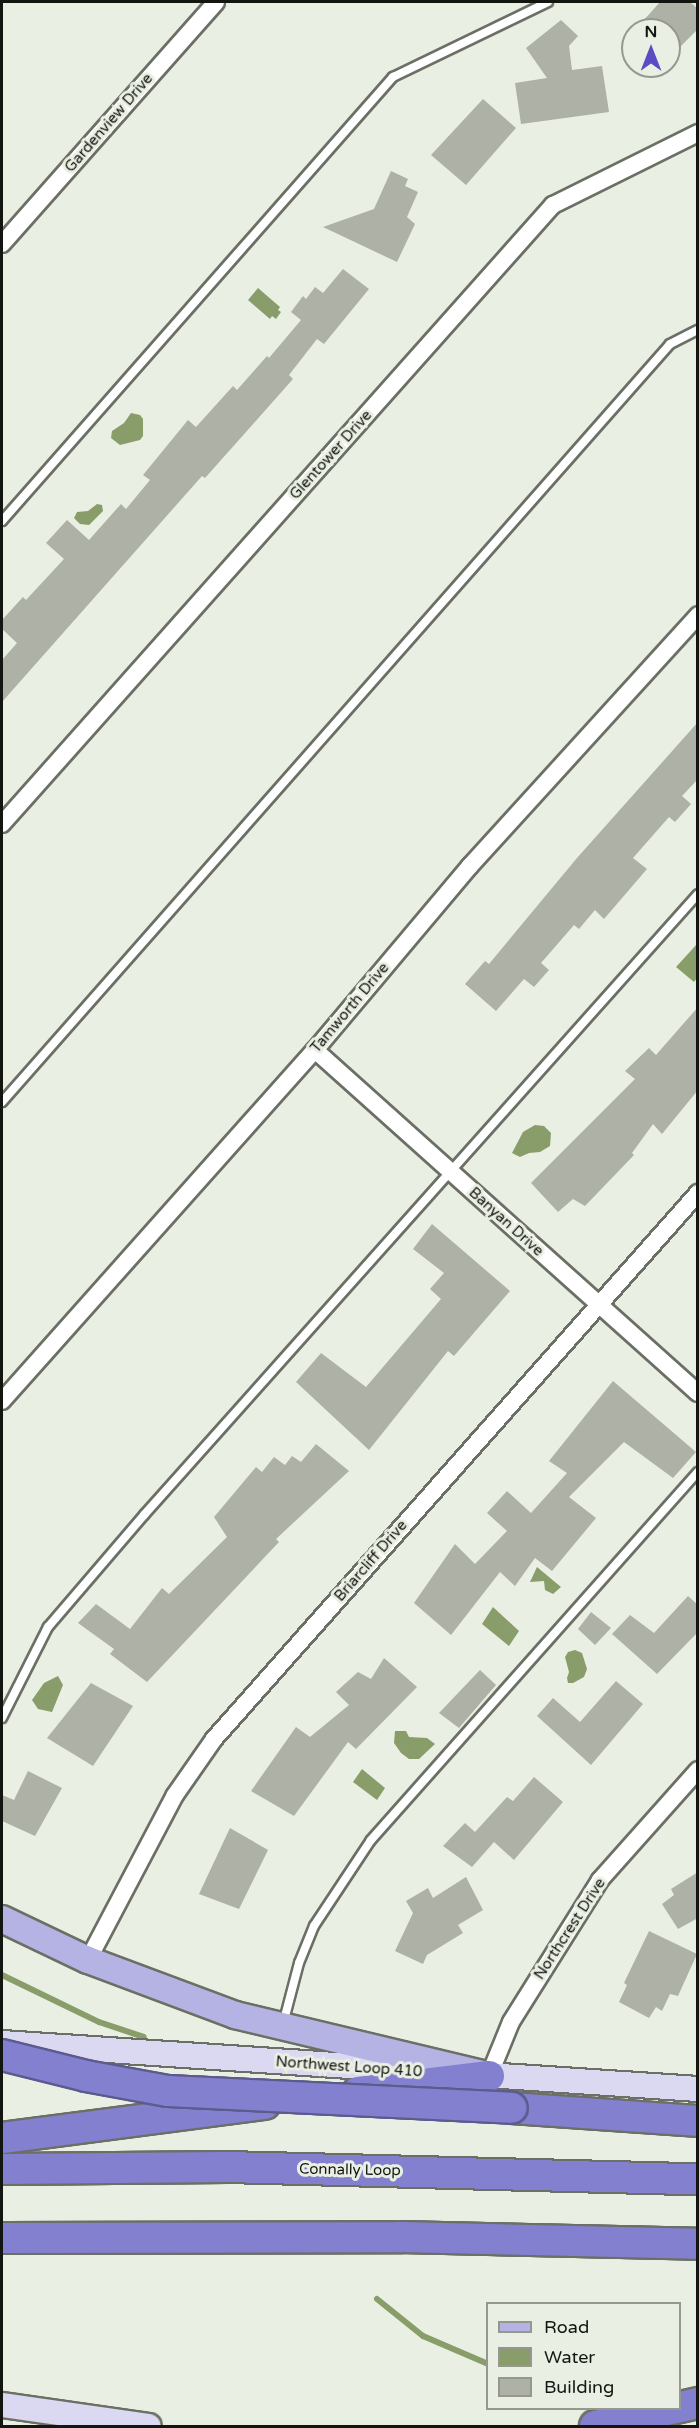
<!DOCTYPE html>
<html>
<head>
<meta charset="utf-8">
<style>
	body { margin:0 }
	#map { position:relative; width:699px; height:2428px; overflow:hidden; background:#eaefe3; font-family:"Varela Round",sans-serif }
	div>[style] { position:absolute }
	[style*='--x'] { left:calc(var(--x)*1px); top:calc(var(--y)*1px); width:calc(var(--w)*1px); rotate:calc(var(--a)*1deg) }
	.water>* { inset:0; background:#889d69 }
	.stream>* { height:6px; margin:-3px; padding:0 3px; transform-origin:3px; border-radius:3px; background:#889d69 }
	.building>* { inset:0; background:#adb1a6 }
	.roads { filter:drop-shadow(2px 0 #6b6f65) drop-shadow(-2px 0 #6b6f65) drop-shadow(0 2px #6b6f65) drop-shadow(0 -2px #6b6f65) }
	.lane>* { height:8px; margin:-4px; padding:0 4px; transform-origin:4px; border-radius:4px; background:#fff }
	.street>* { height:16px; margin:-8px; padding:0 8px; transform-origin:8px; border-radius:8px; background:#fff }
	.secondary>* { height:24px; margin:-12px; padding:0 12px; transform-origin:12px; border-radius:12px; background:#dad9f1 }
	.primary>* { height:26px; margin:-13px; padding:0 13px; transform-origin:13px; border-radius:13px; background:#b5b3e3 }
	.highway>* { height:30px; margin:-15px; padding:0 15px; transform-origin:15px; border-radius:15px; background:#8380d0 }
	.bridges { filter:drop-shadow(2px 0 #5c5b8d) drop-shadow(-2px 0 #5c5b8d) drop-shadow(0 2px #5c5b8d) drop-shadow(0 -2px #5c5b8d) }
	.highway-bridge>* { height:30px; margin:-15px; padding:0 15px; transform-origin:15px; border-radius:15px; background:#8380d0 }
	span { translate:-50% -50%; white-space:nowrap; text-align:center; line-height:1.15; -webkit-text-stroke:6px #eaefe3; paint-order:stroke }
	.street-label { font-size:15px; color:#131511 }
	.frame { position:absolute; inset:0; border:3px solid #131511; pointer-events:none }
	.legend { position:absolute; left:486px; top:2302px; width:195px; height:108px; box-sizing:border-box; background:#eaefe3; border:2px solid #94988f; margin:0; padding:8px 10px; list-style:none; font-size:18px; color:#131511 }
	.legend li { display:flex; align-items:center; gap:12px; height:30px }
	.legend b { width:30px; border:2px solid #94988f }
	.north { position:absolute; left:621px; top:18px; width:60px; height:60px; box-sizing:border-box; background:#eaefe3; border:2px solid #94988f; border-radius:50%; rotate:0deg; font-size:16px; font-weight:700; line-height:24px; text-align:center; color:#131511 }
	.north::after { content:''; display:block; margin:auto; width:21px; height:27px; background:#5c4cc4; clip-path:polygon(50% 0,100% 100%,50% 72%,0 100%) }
</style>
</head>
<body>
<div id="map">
	<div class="water">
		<i style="clip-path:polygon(258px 288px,280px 307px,278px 310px,281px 312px,276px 319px,272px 316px,270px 319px,248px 300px)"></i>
		<i style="clip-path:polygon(131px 413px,140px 415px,143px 419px,143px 436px,140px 440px,120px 445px,111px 438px,112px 431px,124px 423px)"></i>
		<i style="clip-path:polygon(97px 504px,102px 505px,103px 511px,89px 525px,80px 524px,74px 518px,77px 512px,88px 511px)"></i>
		<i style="clip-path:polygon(697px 944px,697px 978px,694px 982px,676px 967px)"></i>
		<i style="clip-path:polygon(535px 1125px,544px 1126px,551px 1133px,550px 1146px,540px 1152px,529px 1153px,520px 1157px,512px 1153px,523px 1132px)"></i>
		<i style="clip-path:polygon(537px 1567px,561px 1587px,553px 1594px,545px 1590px,544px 1581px,530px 1582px)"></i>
		<i style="clip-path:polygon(493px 1607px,519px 1631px,509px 1646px,482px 1624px)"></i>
		<i style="clip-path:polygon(575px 1650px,582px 1653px,587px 1669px,584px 1677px,573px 1683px,568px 1683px,567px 1678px,569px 1672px,565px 1657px,568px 1652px)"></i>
		<i style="clip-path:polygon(58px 1676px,63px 1685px,52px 1712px,38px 1709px,32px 1700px,44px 1683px)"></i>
		<i style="clip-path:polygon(395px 1731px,406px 1731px,409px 1737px,427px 1738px,435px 1744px,419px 1759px,409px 1759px,401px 1753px,394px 1743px)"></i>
		<i style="clip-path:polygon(362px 1769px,385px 1788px,377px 1800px,353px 1782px)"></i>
	</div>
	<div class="stream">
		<i style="--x:2;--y:1975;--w:108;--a:25.9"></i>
		<i style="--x:99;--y:2022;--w:47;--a:18.4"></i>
		<i style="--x:377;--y:2299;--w:59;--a:38.8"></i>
		<i style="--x:423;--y:2336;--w:71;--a:23.3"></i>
	</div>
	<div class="building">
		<i style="clip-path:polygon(660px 2px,690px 2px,698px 9px,698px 29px,669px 58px,669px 30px,635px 30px)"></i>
		<i style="clip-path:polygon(561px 20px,578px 36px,569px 46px,572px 70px,602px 66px,609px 112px,521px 124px,515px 83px,547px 78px,526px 48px)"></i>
		<i style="clip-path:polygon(483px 99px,516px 128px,466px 185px,431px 155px)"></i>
		<i style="clip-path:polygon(391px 171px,408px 179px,405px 186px,418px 192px,407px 217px,415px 224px,397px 262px,323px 227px,374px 209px)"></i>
		<i style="clip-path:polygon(343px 269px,369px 289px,324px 344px,317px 339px,289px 375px,293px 379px,205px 478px,202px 476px,2px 702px,2px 660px,17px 643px,2px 629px,2px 620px,23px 597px,26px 600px,64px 559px,46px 543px,67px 520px,89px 540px,121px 504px,126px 509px,150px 480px,143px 475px,188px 420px,196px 427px,233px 386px,237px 390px,267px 356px,269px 358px,301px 320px,291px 312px,303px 296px,306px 299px,315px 287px,323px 293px)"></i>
		<i style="clip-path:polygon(698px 722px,698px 779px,682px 796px,691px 804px,675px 822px,669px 817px,633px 858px,647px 869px,604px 919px,595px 910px,579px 929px,574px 925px,541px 963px,549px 970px,534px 987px,524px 979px,496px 1011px,465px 984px,485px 961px,489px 964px,577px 858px)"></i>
		<i style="clip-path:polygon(698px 1007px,698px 1090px,662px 1134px,653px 1124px,632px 1153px,634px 1155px,585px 1206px,573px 1199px,558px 1212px,531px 1183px,635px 1079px,625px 1071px,649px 1048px,656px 1055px)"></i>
		<i style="clip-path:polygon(432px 1224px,510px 1291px,454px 1356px,448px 1351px,369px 1450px,296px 1382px,321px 1353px,366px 1387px,441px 1299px,430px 1289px,444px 1273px,413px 1249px)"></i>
		<i style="clip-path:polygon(613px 1381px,696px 1452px,673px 1478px,624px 1442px,569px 1497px,596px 1518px,552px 1571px,535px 1558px,515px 1586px,500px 1572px,451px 1635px,414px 1603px,455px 1544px,475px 1564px,507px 1531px,487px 1513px,507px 1491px,531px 1513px,567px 1473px,549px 1461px)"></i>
		<i style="clip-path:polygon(316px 1444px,349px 1471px,276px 1539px,279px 1542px,147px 1682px,110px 1654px,114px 1649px,78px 1623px,96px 1604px,130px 1629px,162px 1588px,169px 1594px,227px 1537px,214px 1517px,256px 1467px,262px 1472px,274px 1457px,285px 1465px,292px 1456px,301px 1462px)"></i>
		<i style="clip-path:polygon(688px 1596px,698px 1605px,698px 1632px,657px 1674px,612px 1634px,630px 1615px,654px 1633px)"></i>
		<i style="clip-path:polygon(591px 1612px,611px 1628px,595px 1645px,578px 1629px)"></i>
		<i style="clip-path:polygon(384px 1658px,417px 1687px,356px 1749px,348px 1742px,294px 1816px,251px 1791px,296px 1727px,310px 1737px,349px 1705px,336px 1692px,358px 1672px,371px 1679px)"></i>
		<i style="clip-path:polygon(480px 1670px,496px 1685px,459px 1728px,439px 1713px)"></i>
		<i style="clip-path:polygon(616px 1681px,643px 1704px,591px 1765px,537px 1716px,553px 1698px,580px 1722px)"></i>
		<i style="clip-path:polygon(91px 1683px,133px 1706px,93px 1766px,47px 1738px)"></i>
		<i style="clip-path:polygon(28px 1771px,62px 1788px,35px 1836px,2px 1821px,2px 1795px,14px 1800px)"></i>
		<i style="clip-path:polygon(534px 1777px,563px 1802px,514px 1860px,494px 1842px,472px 1867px,443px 1846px,465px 1823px,475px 1832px,507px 1797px,513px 1801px)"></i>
		<i style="clip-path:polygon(230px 1828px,268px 1850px,239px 1909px,199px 1894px)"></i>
		<i style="clip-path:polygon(698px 1872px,698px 1918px,678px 1929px,662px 1904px,674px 1895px,671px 1889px)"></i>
		<i style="clip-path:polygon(466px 1877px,483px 1910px,458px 1925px,463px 1933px,427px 1955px,423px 1964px,395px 1951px,413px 1913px,406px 1901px,428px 1888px,433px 1898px)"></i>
		<i style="clip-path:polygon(649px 1931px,697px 1954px,678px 1996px,670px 1994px,662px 2011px,656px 2007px,649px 2018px,619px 2002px,627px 1985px,624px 1983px)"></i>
	</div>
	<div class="roads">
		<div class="lane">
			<i style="--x:2;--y:521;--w:592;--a:-48.63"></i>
			<i style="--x:393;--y:77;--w:172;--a:-25.8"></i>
			<i style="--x:2;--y:1102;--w:1010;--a:-48.61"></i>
			<i style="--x:670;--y:344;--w:31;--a:-27"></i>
			<i style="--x:2;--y:1718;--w:102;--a:-63.2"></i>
			<i style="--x:48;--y:1627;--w:148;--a:-49.4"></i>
			<i style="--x:144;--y:1515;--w:832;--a:-48.26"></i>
			<i style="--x:283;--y:2024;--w:63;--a:-75.3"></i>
			<i style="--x:299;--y:1963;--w:40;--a:-68"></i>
			<i style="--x:314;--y:1926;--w:103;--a:-56.5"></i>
			<i style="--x:371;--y:1840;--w:492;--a:-48.4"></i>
		</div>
		<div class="street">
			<i style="--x:2;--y:244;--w:323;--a:-48.5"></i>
			<i style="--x:2;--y:824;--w:829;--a:-48.33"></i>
			<i style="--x:553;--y:205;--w:162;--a:-26.4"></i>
			<i style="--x:315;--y:1050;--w:514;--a:41.85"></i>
			<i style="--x:2;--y:1401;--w:470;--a:-48.3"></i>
			<i style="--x:315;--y:1050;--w:241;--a:-49.9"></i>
			<i style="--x:470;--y:866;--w:339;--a:-47.7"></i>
			<i style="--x:88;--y:1960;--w:187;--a:-62.2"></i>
			<i style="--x:175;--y:1795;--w:68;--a:-55.1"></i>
			<i style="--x:214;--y:1739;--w:730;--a:-48.44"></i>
			<i style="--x:489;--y:2076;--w:58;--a:-67.8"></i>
			<i style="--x:511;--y:2022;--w:168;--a:-57.9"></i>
			<i style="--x:600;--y:1880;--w:147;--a:-48.3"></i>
		</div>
		<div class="secondary">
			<i style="--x:2;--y:2043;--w:698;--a:3.78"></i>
			<i style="--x:2;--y:2405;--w:148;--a:8.1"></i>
		</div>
		<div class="primary">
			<i style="--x:2;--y:1919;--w:95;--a:25.5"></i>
			<i style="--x:88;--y:1960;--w:157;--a:20.5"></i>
			<i style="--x:235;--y:2015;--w:255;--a:13.4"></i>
		</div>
		<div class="highway">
			<i style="--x:358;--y:2092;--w:132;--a:-7"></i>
			<i style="--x:512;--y:2108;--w:186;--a:4"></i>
			<i style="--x:2;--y:2138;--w:265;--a:-7.4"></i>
			<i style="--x:2;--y:2169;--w:225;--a:-0.5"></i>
			<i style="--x:227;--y:2167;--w:471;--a:1.5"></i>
			<i style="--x:2;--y:2238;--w:398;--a:-0.1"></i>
			<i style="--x:400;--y:2237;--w:298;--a:1.3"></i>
			<i style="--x:595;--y:2426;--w:106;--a:-12.6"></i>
		</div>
	</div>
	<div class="bridges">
		<div class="highway-bridge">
			<i style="--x:2;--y:2055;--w:87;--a:14"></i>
			<i style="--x:86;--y:2076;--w:83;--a:10.4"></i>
			<i style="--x:168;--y:2091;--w:344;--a:2.8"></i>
		</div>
	</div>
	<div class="street-label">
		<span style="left:109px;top:123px;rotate:-49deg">Gardenview Drive</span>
		<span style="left:331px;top:455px;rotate:-48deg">Glentower Drive</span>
		<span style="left:350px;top:1008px;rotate:-50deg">Tamworth Drive</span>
		<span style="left:506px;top:1222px;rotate:42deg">Banyan Drive</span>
		<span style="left:371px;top:1561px;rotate:-49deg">Briarcliff Drive</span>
		<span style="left:570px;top:1929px;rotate:-57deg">Northcrest Drive</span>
		<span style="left:349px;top:2067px;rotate:4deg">Northwest Loop 410</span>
		<span style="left:350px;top:2170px;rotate:1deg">Connally Loop</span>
	</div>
	<div class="frame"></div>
	<ul class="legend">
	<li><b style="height:8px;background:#b5b3e3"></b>Road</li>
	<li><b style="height:16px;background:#889d69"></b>Water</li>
	<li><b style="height:16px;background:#adb1a6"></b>Building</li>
	</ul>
	<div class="north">N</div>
</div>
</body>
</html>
